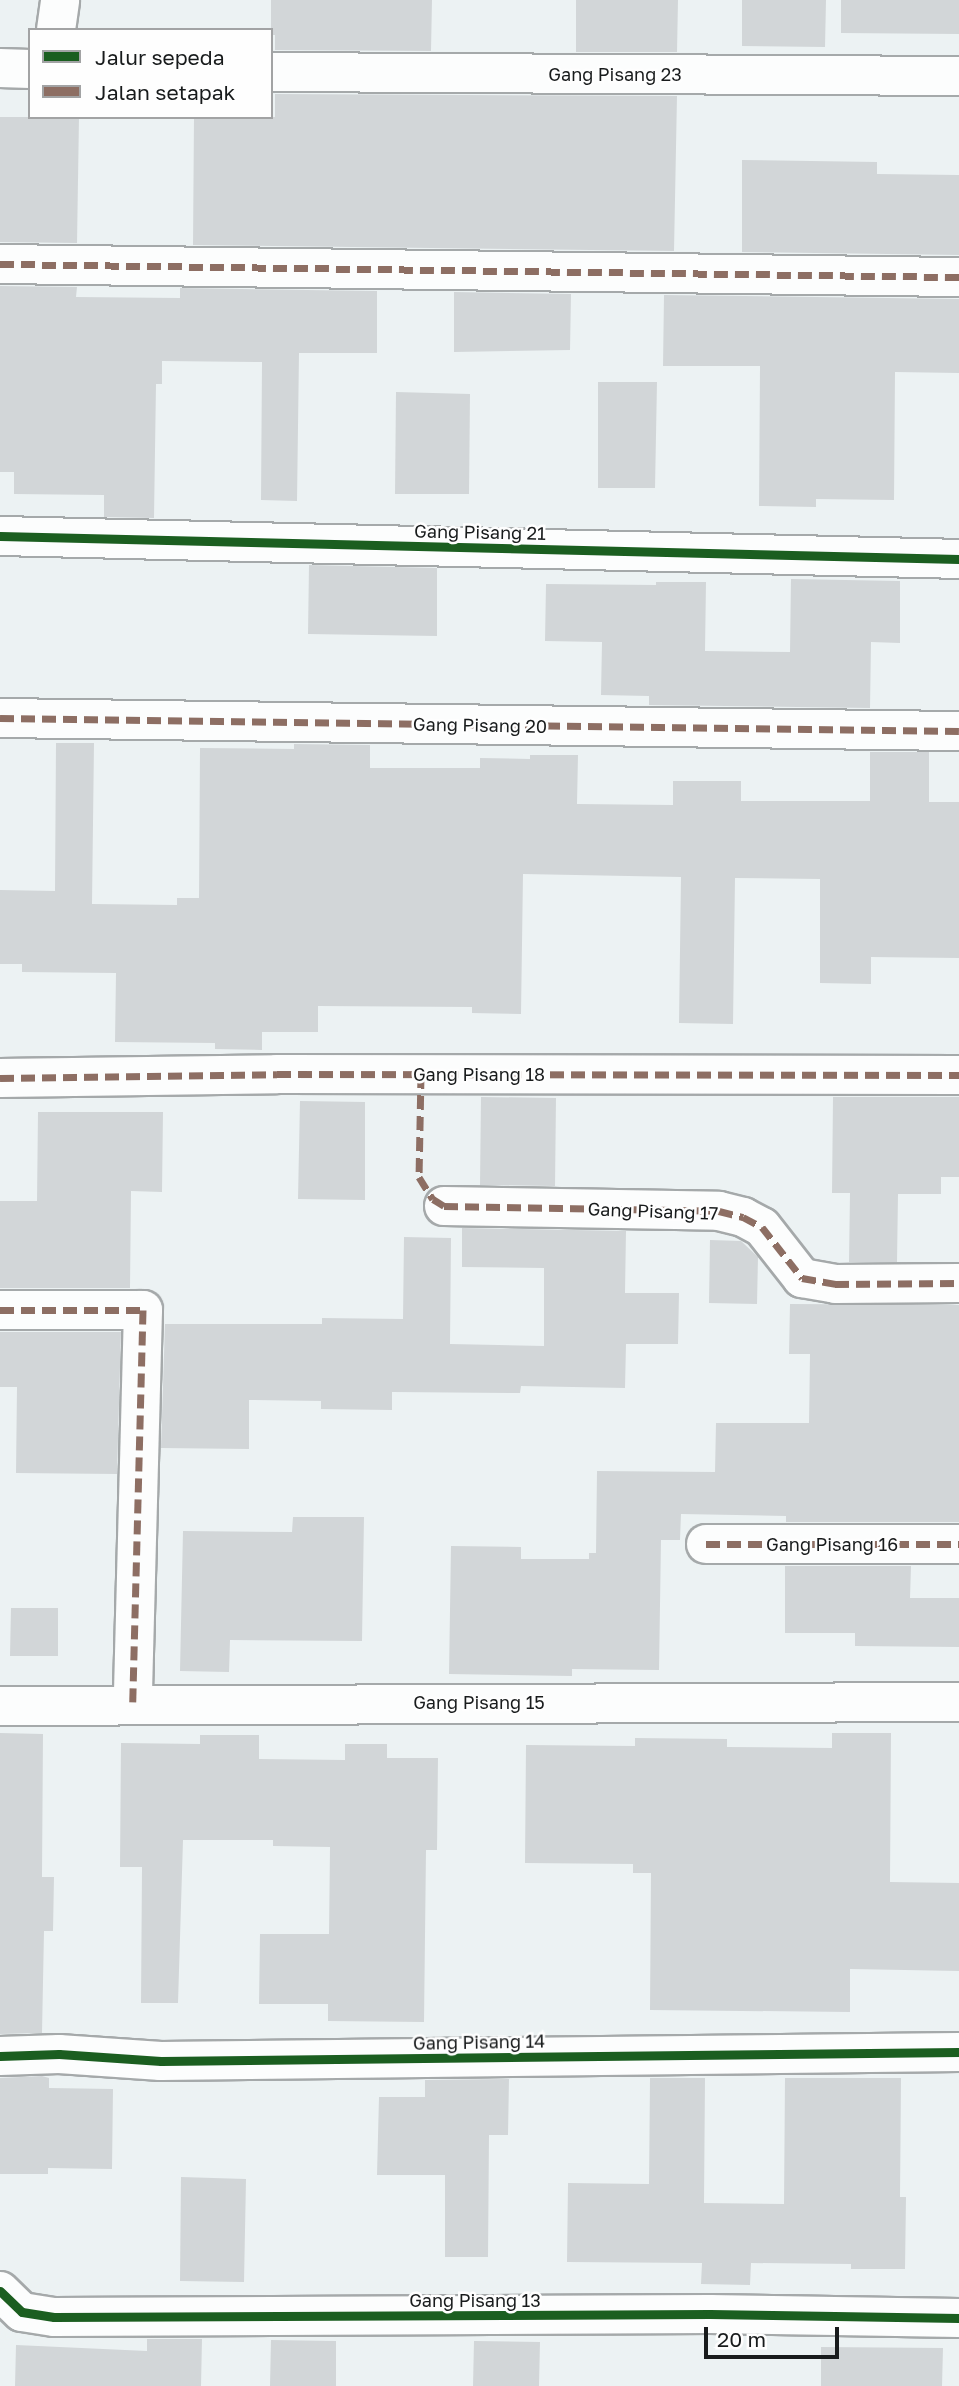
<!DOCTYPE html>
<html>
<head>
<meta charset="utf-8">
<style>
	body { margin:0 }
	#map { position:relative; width:959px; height:2386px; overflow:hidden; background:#ecf2f3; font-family:"Golos Text",sans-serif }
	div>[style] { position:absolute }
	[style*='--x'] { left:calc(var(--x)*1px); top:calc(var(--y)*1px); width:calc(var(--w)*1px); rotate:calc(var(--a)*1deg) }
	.building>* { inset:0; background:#d2d6d8 }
	.roads { filter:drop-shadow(2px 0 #a5a9aa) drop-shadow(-2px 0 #a5a9aa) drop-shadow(0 2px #a5a9aa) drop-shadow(0 -2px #a5a9aa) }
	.minor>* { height:38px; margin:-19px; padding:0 19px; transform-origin:19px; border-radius:19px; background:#fcfdfd }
	.quiet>* { height:7px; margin-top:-3.5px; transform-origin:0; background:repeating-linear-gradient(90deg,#8d6e63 0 14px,transparent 0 21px) }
	.cycleway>* { height:9px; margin:-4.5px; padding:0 4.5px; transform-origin:4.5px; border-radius:4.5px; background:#1b5e20 }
	span { translate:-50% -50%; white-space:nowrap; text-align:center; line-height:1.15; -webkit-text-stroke:5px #fefefe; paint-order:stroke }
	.street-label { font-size:18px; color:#181b1c }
	.legend { position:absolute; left:28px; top:28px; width:245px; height:91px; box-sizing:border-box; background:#fefefe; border:2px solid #a2a3a4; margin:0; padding:9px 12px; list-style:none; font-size:21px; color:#181b1c }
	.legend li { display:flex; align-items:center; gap:14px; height:35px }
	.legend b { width:35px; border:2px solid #a2a3a4 }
	.scale { position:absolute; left:704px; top:2327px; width:135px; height:32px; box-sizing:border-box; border:4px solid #181b1c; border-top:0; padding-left:9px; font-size:21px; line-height:24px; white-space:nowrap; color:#181b1c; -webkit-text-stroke:5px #fefefe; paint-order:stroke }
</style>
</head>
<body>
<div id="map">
	<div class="building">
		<i style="clip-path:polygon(271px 0,432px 0,431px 51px,275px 50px,275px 35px,271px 35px)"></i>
		<i style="clip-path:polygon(576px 0,678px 0,677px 52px,576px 52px)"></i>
		<i style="clip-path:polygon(742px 0,826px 0,825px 47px,742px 46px)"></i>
		<i style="clip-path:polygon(841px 0,959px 0,959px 34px,841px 33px)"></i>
		<i style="clip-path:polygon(275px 94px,677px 96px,674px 251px,193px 245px,194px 117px,275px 117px)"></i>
		<i style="clip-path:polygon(0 117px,79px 117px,77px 243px,0 242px)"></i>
		<i style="clip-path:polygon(742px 160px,877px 162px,877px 174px,959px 175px,959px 255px,742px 252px)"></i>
		<i style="clip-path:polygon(0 286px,77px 287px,76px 297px,180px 298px,180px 288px,377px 291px,377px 353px,299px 353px,297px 501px,261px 500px,262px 362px,162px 361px,162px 384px,156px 384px,154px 518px,104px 517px,104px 495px,14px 494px,14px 472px,0 472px)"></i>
		<i style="clip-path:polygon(454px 292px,571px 294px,570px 350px,454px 352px)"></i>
		<i style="clip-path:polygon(664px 295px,959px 299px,959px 373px,895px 372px,894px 500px,816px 499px,816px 507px,759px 506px,760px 366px,663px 366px)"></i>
		<i style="clip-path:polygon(598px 382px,657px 382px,655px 488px,598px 488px)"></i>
		<i style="clip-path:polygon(396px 392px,470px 394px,469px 494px,395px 494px)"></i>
		<i style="clip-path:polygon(309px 565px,437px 568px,437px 636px,308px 634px)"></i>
		<i style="clip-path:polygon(791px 579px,900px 581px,900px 643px,871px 642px,870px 708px,649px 705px,649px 696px,601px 695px,602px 642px,545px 641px,546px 584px,656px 585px,656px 582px,706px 582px,705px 651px,790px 652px)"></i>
		<i style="clip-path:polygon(56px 743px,94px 743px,92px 904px,177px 905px,177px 898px,199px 898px,200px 748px,294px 749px,294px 744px,370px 745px,370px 768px,480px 768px,480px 758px,530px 759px,530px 755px,578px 755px,577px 804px,673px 805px,673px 781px,741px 781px,741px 801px,870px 801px,870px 752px,929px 752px,929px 802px,959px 802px,959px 958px,871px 957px,871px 984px,820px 983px,820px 879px,735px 878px,733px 1024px,679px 1023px,681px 877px,523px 874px,521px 1014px,472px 1013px,472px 1007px,318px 1006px,318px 1032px,262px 1032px,262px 1050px,215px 1049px,215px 1043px,115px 1042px,116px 973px,22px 972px,22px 964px,0 964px,0 890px,55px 891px)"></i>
		<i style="clip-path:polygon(481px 1097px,556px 1098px,555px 1186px,480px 1185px)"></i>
		<i style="clip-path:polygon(833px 1097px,959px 1097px,959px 1177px,941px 1177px,941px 1194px,898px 1194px,897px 1262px,849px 1262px,850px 1193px,832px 1193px)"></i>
		<i style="clip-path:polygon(300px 1101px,365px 1102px,365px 1200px,298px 1199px)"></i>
		<i style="clip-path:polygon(38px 1112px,163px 1112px,162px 1192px,131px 1191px,130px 1288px,0 1288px,0 1201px,37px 1201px)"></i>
		<i style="clip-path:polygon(462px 1228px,626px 1231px,625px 1293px,679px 1293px,678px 1344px,626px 1344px,625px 1388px,521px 1386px,520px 1393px,392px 1392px,392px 1410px,321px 1409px,321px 1401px,249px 1400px,249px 1449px,161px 1448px,165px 1324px,322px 1324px,322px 1318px,403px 1319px,404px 1237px,451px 1238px,450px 1344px,544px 1346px,544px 1268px,462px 1267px)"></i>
		<i style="clip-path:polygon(710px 1240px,741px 1241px,758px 1257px,757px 1304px,709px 1303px)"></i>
		<i style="clip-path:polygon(790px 1304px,959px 1305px,959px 1522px,786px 1522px,786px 1516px,681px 1514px,680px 1540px,661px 1540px,659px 1670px,572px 1669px,572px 1676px,449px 1674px,451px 1546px,521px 1547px,521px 1559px,589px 1559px,589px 1553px,596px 1553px,597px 1471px,715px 1472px,716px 1423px,809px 1423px,810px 1354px,789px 1354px)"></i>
		<i style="clip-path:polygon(0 1332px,121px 1332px,117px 1474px,16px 1473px,17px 1387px,0 1387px)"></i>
		<i style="clip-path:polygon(293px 1517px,364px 1517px,362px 1641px,230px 1640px,229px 1672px,180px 1671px,183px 1531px,292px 1532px)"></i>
		<i style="clip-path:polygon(785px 1566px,911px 1566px,910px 1598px,959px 1598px,959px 1647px,855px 1646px,855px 1633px,785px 1633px)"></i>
		<i style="clip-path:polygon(11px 1608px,58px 1608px,58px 1656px,10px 1656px)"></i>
		<i style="clip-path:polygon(0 1733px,43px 1734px,42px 1877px,54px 1877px,53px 1931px,44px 1931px,42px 2033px,0 2034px)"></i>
		<i style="clip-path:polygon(832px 1733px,891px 1733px,890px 1882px,959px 1883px,959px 1971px,850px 1969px,850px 2012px,650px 2010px,651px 1873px,633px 1873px,633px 1864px,525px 1863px,526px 1745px,635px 1746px,635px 1738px,727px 1739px,727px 1747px,832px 1748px)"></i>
		<i style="clip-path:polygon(200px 1735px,259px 1735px,259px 1759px,345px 1760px,345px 1744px,387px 1744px,387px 1758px,438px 1758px,437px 1850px,426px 1850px,424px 2022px,328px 2021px,328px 2004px,259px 2004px,260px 1934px,329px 1934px,330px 1847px,273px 1846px,273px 1840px,183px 1840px,178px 2003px,141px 2003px,142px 1867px,120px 1867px,121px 1743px,200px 1744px)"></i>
		<i style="clip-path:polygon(0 2078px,42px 2076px,49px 2078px,49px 2088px,113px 2089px,112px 2169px,48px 2168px,48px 2174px,0 2174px)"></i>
		<i style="clip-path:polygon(650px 2078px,705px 2078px,704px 2203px,784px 2204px,785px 2078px,901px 2078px,900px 2197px,906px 2197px,905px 2269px,851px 2269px,851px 2264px,751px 2263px,750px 2285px,701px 2284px,702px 2263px,567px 2262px,568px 2183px,649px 2184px)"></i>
		<i style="clip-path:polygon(509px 2079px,508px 2135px,489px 2135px,488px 2257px,445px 2257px,445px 2175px,377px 2175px,379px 2097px,425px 2097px,425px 2080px)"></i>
		<i style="clip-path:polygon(181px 2177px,246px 2179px,244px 2282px,180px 2281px)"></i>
		<i style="clip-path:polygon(147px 2339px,202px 2339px,201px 2386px,15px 2386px,16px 2345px,147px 2351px)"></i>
		<i style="clip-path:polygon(271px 2340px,336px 2341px,336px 2386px,270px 2386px)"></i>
		<i style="clip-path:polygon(474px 2341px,540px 2342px,539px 2386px,473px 2386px)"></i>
		<i style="clip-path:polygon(821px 2347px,943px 2348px,942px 2386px,821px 2386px)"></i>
	</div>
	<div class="roads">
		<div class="minor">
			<i style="--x:56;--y:30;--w:30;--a:-82"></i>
			<i style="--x:0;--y:68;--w:30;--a:2"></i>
			<i style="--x:271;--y:72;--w:688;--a:0.33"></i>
			<i style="--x:0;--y:264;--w:959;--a:0.78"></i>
			<i style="--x:0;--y:536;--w:959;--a:1.37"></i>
			<i style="--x:0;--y:718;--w:959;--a:0.78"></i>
			<i style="--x:0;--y:1078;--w:277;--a:-0.8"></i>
			<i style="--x:277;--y:1074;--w:682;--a:0.08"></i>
			<i style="--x:444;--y:1206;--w:275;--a:1"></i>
			<i style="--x:719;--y:1211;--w:25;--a:14"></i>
			<i style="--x:743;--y:1217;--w:21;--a:28"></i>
			<i style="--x:762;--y:1227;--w:65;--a:51.9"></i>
			<i style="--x:802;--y:1278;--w:34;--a:10"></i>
			<i style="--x:835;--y:1284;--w:124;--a:-0.5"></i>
			<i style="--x:0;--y:1310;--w:143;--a:0"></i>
			<i style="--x:143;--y:1310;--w:393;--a:91.5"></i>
			<i style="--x:706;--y:1544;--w:253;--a:0"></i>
			<i style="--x:0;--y:1706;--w:959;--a:-0.24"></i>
			<i style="--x:0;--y:2056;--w:59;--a:-1.9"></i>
			<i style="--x:59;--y:2054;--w:102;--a:3.9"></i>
			<i style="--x:161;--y:2061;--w:798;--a:-0.65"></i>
			<i style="--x:0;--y:2291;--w:30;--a:44"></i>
			<i style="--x:22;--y:2312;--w:32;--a:9"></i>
			<i style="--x:54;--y:2317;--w:656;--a:-0.26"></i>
			<i style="--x:710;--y:2314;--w:249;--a:0.9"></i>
		</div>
	</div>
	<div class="quiet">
		<i style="--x:0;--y:264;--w:959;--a:0.78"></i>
		<i style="--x:0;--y:718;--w:959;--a:0.78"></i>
		<i style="--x:421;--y:1074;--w:103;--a:91.1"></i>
		<i style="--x:419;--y:1177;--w:26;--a:58"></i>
		<i style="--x:433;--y:1199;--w:13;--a:32"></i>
		<i style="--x:444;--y:1206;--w:275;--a:1"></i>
		<i style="--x:719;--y:1211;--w:25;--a:14"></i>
		<i style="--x:743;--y:1217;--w:21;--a:28"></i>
		<i style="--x:762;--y:1227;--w:65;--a:51.9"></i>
		<i style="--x:802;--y:1278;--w:34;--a:10"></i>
		<i style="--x:835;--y:1284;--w:124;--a:-0.5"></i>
		<i style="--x:0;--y:1078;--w:277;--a:-0.8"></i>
		<i style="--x:277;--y:1074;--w:682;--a:0.08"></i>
		<i style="--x:0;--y:1310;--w:143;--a:0"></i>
		<i style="--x:143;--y:1310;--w:393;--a:91.5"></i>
		<i style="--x:706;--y:1544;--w:253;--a:0"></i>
	</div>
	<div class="cycleway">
		<i style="--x:0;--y:536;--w:959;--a:1.37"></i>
		<i style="--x:0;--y:2056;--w:59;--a:-1.9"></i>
		<i style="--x:59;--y:2054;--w:102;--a:3.9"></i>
		<i style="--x:161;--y:2061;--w:798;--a:-0.65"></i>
		<i style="--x:0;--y:2291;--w:30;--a:44"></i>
		<i style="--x:22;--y:2312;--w:32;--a:9"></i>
		<i style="--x:54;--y:2317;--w:656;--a:-0.26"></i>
		<i style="--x:710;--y:2314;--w:249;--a:0.9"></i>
	</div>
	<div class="street-label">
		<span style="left:615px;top:74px">Gang Pisang 23</span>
		<span style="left:480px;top:532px;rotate:1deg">Gang Pisang 21</span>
		<span style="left:480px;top:725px;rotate:1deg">Gang Pisang 20</span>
		<span style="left:479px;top:1074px">Gang Pisang 18</span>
		<span style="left:653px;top:1211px;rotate:2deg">Gang Pisang 17</span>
		<span style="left:832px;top:1544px">Gang Pisang 16</span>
		<span style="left:479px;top:1702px">Gang Pisang 15</span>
		<span style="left:479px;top:2042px;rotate:-1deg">Gang Pisang 14</span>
		<span style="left:475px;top:2300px">Gang Pisang 13</span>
	</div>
	<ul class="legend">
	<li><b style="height:9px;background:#1b5e20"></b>Jalur sepeda</li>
	<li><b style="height:9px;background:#8d6e63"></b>Jalan setapak</li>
	</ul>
	<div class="scale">20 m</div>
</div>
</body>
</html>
